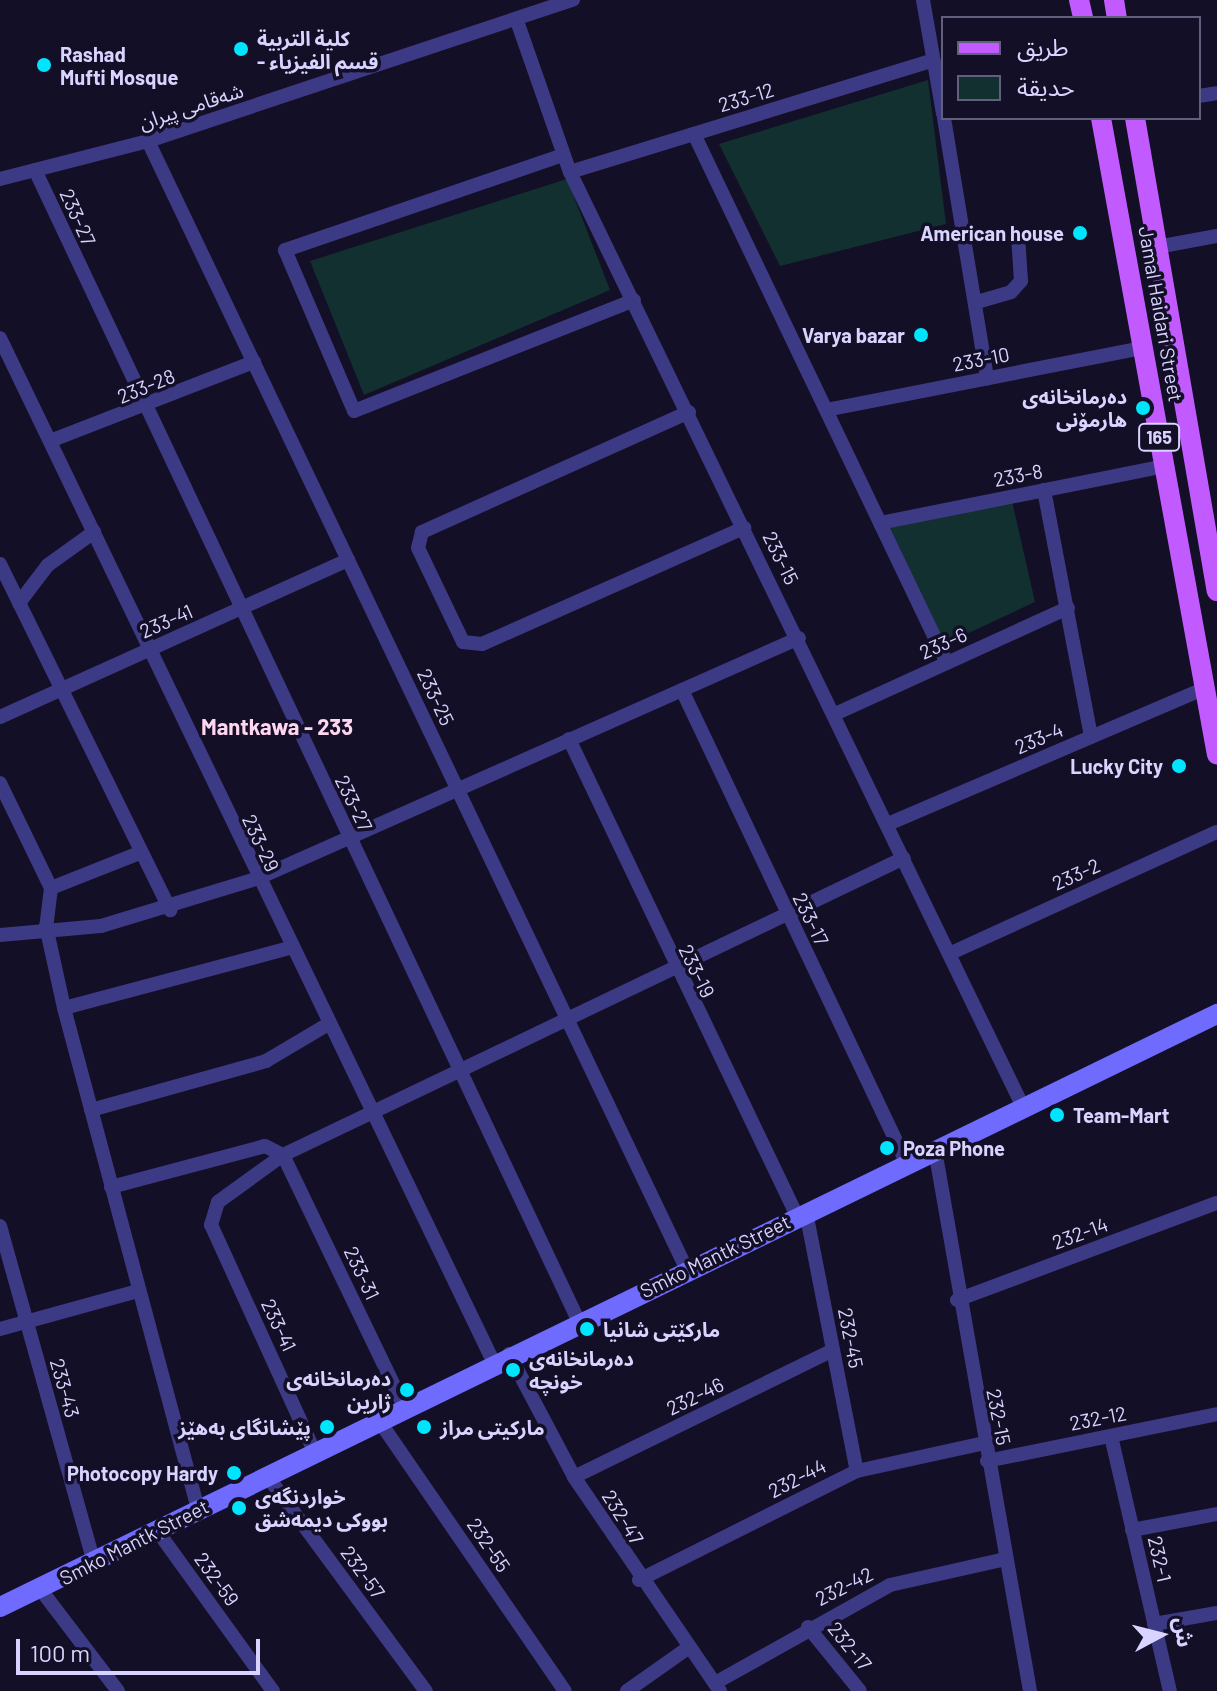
<!DOCTYPE html>
<html>
<head>
<meta charset="utf-8">
<style>
	body { margin:0 }
	#map { position:relative; width:1217px; height:1691px; overflow:hidden; background:#130f26; font-family:Barlow,"Noto Sans Arabic",sans-serif }
	div>[style] { position:absolute }
	[style*='--x'] { left:calc(var(--x)*1px); top:calc(var(--y)*1px); width:calc(var(--w)*1px); rotate:calc(var(--a)*1deg) }
	.green>* { inset:0; background:#12302f }
	.minor>* { height:14px; margin:-7px; padding:0 7px; transform-origin:7px; border-radius:7px; background:#3d3a85 }
	.secondary>* { height:20px; margin:-10px; padding:0 10px; transform-origin:10px; border-radius:10px; background:#6f6bff }
	.primary>* { height:20px; margin:-10px; padding:0 10px; transform-origin:10px; border-radius:10px; background:#c25bff }
	.dots>* { width:22px; height:22px; translate:-50% -50%; box-sizing:border-box; border:4px solid #130f26; border-radius:50% }
	span { translate:-50% -50%; white-space:nowrap; text-align:center; line-height:1.15; -webkit-text-stroke:7px #130f26; paint-order:stroke }
	.shield-label span { padding:2px 6px; background:#130f26; border:2px solid; border-radius:6px; -webkit-text-stroke-width:0 }
	.shield-label { font-size:18px; color:#d9d4ff; font-weight:700 }
	.poi-label { font-size:20px; color:#d9d4ff; font-weight:700 }
	.left { translate:0 -50%; text-align:left }
	.right { translate:-100% -50%; text-align:right }
	.street-label { font-size:20px; color:#d9d4ff }
	.neighbourhood-label { font-size:22px; color:#ffd6f0; font-weight:700 }
	.legend { position:absolute; left:941px; top:16px; width:260px; height:104px; box-sizing:border-box; background:#130f26; border:2px solid #625e7d; margin:0; padding:10px 14px; list-style:none; font-size:24px; color:#d9d4ff }
	.legend li { display:flex; align-items:center; gap:16px; height:40px }
	.legend b { width:40px; border:2px solid #625e7d }
	.north { position:absolute; left:1121px; top:1595px; width:80px; height:80px; -webkit-text-stroke:6px #130f26; paint-order:stroke; rotate:83deg; font-size:22px; font-weight:700; line-height:32px; text-align:center; color:#d9d4ff }
	.north::after { content:''; display:block; margin:auto; width:28px; height:36px; background:#d9d4ff; clip-path:polygon(50% 0,100% 100%,50% 72%,0 100%) }
	.scale { position:absolute; left:16px; top:1639px; width:244px; height:36px; box-sizing:border-box; border:4px solid #d9d4ff; border-top:0; padding-left:10px; font-size:24px; line-height:28px; white-space:nowrap; color:#d9d4ff; -webkit-text-stroke:6px #130f26; paint-order:stroke }
</style>
</head>
<body>
<div id="map">
	<div class="green">
		<i style="clip-path:polygon(928px 80px,946px 224px,780px 266px,719px 144px)"></i>
		<i style="clip-path:polygon(567px 179px,610px 290px,364px 395px,310px 261px)"></i>
		<i style="clip-path:polygon(1012px 501px,1035px 602px,945px 644px,889px 525px)"></i>
	</div>
	<div class="minor">
		<i style="--x:923;--y:0;--w:116;--a:80"></i>
		<i style="--x:517;--y:21;--w:160;--a:70.7"></i>
		<i style="--x:570;--y:172;--w:1039;--a:64.15"></i>
		<i style="--x:1199;--y:96;--w:18;--a:-9"></i>
		<i style="--x:944;--y:118;--w:264;--a:80.6"></i>
		<i style="--x:694;--y:134;--w:586;--a:64.44"></i>
		<i style="--x:148;--y:141;--w:1251;--a:64.48"></i>
		<i style="--x:563;--y:155;--w:294;--a:161.1"></i>
		<i style="--x:285;--y:250;--w:175;--a:66.8"></i>
		<i style="--x:354;--y:411;--w:301;--a:-21.6"></i>
		<i style="--x:35;--y:170;--w:1272;--a:64.72"></i>
		<i style="--x:570;--y:172;--w:380;--a:-17.1"></i>
		<i style="--x:0;--y:179;--w:153;--a:-14.4"></i>
		<i style="--x:148;--y:141;--w:448;--a:-18.4"></i>
		<i style="--x:1157;--y:247;--w:61;--a:-10.4"></i>
		<i style="--x:977;--y:302;--w:35;--a:-16"></i>
		<i style="--x:1011;--y:292;--w:15;--a:-48"></i>
		<i style="--x:1021;--y:281;--w:45;--a:-93.8"></i>
		<i style="--x:0;--y:338;--w:1136;--a:64.27"></i>
		<i style="--x:826;--y:410;--w:323;--a:-11.1"></i>
		<i style="--x:689;--y:412;--w:293;--a:155.8"></i>
		<i style="--x:422;--y:532;--w:16;--a:104"></i>
		<i style="--x:418;--y:548;--w:104;--a:64.4"></i>
		<i style="--x:463;--y:642;--w:19;--a:6"></i>
		<i style="--x:482;--y:644;--w:287;--a:-23.9"></i>
		<i style="--x:50;--y:441;--w:219;--a:-21.2"></i>
		<i style="--x:1044;--y:490;--w:251;--a:79.2"></i>
		<i style="--x:880;--y:523;--w:290;--a:-11.3"></i>
		<i style="--x:0;--y:564;--w:386;--a:63.8"></i>
		<i style="--x:19;--y:603;--w:48;--a:-52.7"></i>
		<i style="--x:48;--y:565;--w:57;--a:-35.7"></i>
		<i style="--x:682;--y:690;--w:525;--a:64.61"></i>
		<i style="--x:835;--y:714;--w:256;--a:-24.5"></i>
		<i style="--x:0;--y:717;--w:382;--a:-24.3"></i>
		<i style="--x:569;--y:739;--w:529;--a:64.45"></i>
		<i style="--x:0;--y:783;--w:117;--a:64.1"></i>
		<i style="--x:51;--y:888;--w:38;--a:97"></i>
		<i style="--x:46;--y:926;--w:84;--a:77.6"></i>
		<i style="--x:64;--y:1008;--w:519;--a:75.03"></i>
		<i style="--x:888;--y:824;--w:345;--a:-23.2"></i>
		<i style="--x:51;--y:888;--w:92;--a:-21.6"></i>
		<i style="--x:0;--y:935;--w:101;--a:-5.1"></i>
		<i style="--x:101;--y:926;--w:162;--a:-16.9"></i>
		<i style="--x:256;--y:879;--w:594;--a:-23.93"></i>
		<i style="--x:951;--y:953;--w:292;--a:-24.5"></i>
		<i style="--x:64;--y:1008;--w:237;--a:-14.9"></i>
		<i style="--x:91;--y:1110;--w:182;--a:-15.6"></i>
		<i style="--x:266;--y:1061;--w:74;--a:-30.7"></i>
		<i style="--x:935;--y:1150;--w:549;--a:80.04"></i>
		<i style="--x:283;--y:1155;--w:282;--a:64.3"></i>
		<i style="--x:111;--y:1187;--w:159;--a:-14.9"></i>
		<i style="--x:265;--y:1146;--w:20;--a:27"></i>
		<i style="--x:806;--y:1212;--w:264;--a:78.9"></i>
		<i style="--x:0;--y:1226;--w:347;--a:74.4"></i>
		<i style="--x:957;--y:1300;--w:278;--a:-20.5"></i>
		<i style="--x:0;--y:1329;--w:143;--a:-15.4"></i>
		<i style="--x:509;--y:1354;--w:139;--a:62.1"></i>
		<i style="--x:574;--y:1477;--w:259;--a:55.7"></i>
		<i style="--x:380;--y:1422;--w:326;--a:55.5"></i>
		<i style="--x:1111;--y:1436;--w:262;--a:77"></i>
		<i style="--x:316;--y:1455;--w:253;--a:-114.5"></i>
		<i style="--x:211;--y:1225;--w:24;--a:-73"></i>
		<i style="--x:218;--y:1202;--w:80;--a:-35.9"></i>
		<i style="--x:283;--y:1155;--w:688;--a:-25.56"></i>
		<i style="--x:987;--y:1461;--w:235;--a:-11.5"></i>
		<i style="--x:268;--y:1477;--w:266;--a:53.6"></i>
		<i style="--x:574;--y:1477;--w:288;--a:-26.1"></i>
		<i style="--x:156;--y:1529;--w:200;--a:54.2"></i>
		<i style="--x:1132;--y:1530;--w:86;--a:-10.7"></i>
		<i style="--x:639;--y:1580;--w:244;--a:-26.6"></i>
		<i style="--x:857;--y:1471;--w:130;--a:-12.4"></i>
		<i style="--x:41;--y:1590;--w:127;--a:52.7"></i>
		<i style="--x:1154;--y:1624;--w:64;--a:-9.9"></i>
		<i style="--x:808;--y:1627;--w:82;--a:50.9"></i>
		<i style="--x:715;--y:1683;--w:201;--a:-29.2"></i>
		<i style="--x:890;--y:1585;--w:118;--a:-12.7"></i>
		<i style="--x:627;--y:1691;--w:75;--a:-35.2"></i>
	</div>
	<div class="secondary">
		<i style="--x:0;--y:1607;--w:1354;--a:-25.98"></i>
	</div>
	<div class="primary">
		<i style="--x:1079;--y:0;--w:18;--a:77"></i>
		<i style="--x:1114;--y:0;--w:18;--a:81"></i>
		<i style="--x:1101;--y:118;--w:647;--a:79.68"></i>
		<i style="--x:1135;--y:118;--w:480;--a:80.2"></i>
	</div>
	<div class="dots">
		<i style="left:241px;top:49px;background:#00e5ff"></i>
		<i style="left:44px;top:65px;background:#00e5ff"></i>
		<i style="left:1080px;top:233px;background:#00e5ff"></i>
		<i style="left:921px;top:335px;background:#00e5ff"></i>
		<i style="left:1143px;top:408px;background:#00e5ff"></i>
		<i style="left:1179px;top:766px;background:#00e5ff"></i>
		<i style="left:1057px;top:1115px;background:#00e5ff"></i>
		<i style="left:887px;top:1148px;background:#00e5ff"></i>
		<i style="left:587px;top:1329px;background:#00e5ff"></i>
		<i style="left:513px;top:1370px;background:#00e5ff"></i>
		<i style="left:407px;top:1390px;background:#00e5ff"></i>
		<i style="left:327px;top:1427px;background:#00e5ff"></i>
		<i style="left:424px;top:1427px;background:#00e5ff"></i>
		<i style="left:234px;top:1473px;background:#00e5ff"></i>
		<i style="left:239px;top:1508px;background:#00e5ff"></i>
	</div>
	<div class="shield-label">
		<span style="left:1159px;top:437px">165</span>
	</div>
	<div class="poi-label">
		<span class="left" style="left:257px;top:50px">كلية التربية<br>- قسم الفيزياء</span>
		<span class="left" style="left:60px;top:66px">Rashad<br>Mufti Mosque</span>
		<span class="right" style="left:1064px;top:233px">American house</span>
		<span class="right" style="left:905px;top:335px">Varya bazar</span>
		<span class="right" style="left:1127px;top:408px">دەرمانخانەی<br>هارمۆنی</span>
		<span class="right" style="left:1163px;top:766px">Lucky City</span>
		<span class="left" style="left:1073px;top:1115px">Team-Mart</span>
		<span class="left" style="left:903px;top:1148px">Poza Phone</span>
		<span class="left" style="left:603px;top:1329px">مارکێتی شانیا</span>
		<span class="left" style="left:529px;top:1370px">دەرمانخانەی<br>خونچە</span>
		<span class="right" style="left:391px;top:1390px">دەرمانخانەی<br>ژارین</span>
		<span class="right" style="left:311px;top:1427px">پێشانگای بەهێز</span>
		<span class="left" style="left:440px;top:1427px">مارکیتی مراز</span>
		<span class="right" style="left:218px;top:1473px">Photocopy Hardy</span>
		<span class="left" style="left:255px;top:1508px">خواردنگەی<br>بووکی دیمەشق</span>
	</div>
	<div class="street-label">
		<span style="left:746px;top:97px;rotate:-17deg">233-12</span>
		<span style="left:191px;top:106px;rotate:-18deg">شەقامی پیران</span>
		<span style="left:78px;top:217px;rotate:66deg">233-27</span>
		<span style="left:1161px;top:314px;rotate:80deg">Jamal Haidari Street</span>
		<span style="left:981px;top:359px;rotate:-11deg">233-10</span>
		<span style="left:146px;top:386px;rotate:-22deg">233-28</span>
		<span style="left:1018px;top:475px;rotate:-11deg">233-8</span>
		<span style="left:781px;top:558px;rotate:64deg">233-15</span>
		<span style="left:166px;top:621px;rotate:-24deg">233-41</span>
		<span style="left:943px;top:643px;rotate:-24deg">233-6</span>
		<span style="left:436px;top:697px;rotate:65deg">233-25</span>
		<span style="left:1039px;top:738px;rotate:-23deg">233-4</span>
		<span style="left:354px;top:803px;rotate:64deg">233-27</span>
		<span style="left:261px;top:843px;rotate:65deg">233-29</span>
		<span style="left:1076px;top:874px;rotate:-24deg">233-2</span>
		<span style="left:811px;top:919px;rotate:64deg">233-17</span>
		<span style="left:697px;top:971px;rotate:64deg">233-19</span>
		<span style="left:1080px;top:1233px;rotate:-20deg">232-14</span>
		<span style="left:715px;top:1256px;rotate:-26deg">Smko Mantk Street</span>
		<span style="left:362px;top:1273px;rotate:65deg">233-31</span>
		<span style="left:279px;top:1325px;rotate:65deg">233-41</span>
		<span style="left:851px;top:1338px;rotate:79deg">232-45</span>
		<span style="left:65px;top:1388px;rotate:74deg">233-43</span>
		<span style="left:695px;top:1396px;rotate:-26deg">232-46</span>
		<span style="left:999px;top:1417px;rotate:79deg">232-15</span>
		<span style="left:1098px;top:1418px;rotate:-11deg">232-12</span>
		<span style="left:797px;top:1478px;rotate:-27deg">232-44</span>
		<span style="left:623px;top:1517px;rotate:58deg">232-47</span>
		<span style="left:134px;top:1542px;rotate:-27deg">Smko Mantk Street</span>
		<span style="left:489px;top:1545px;rotate:56deg">232-55</span>
		<span style="left:1160px;top:1559px;rotate:77deg">232-1</span>
		<span style="left:363px;top:1572px;rotate:54deg">232-57</span>
		<span style="left:217px;top:1579px;rotate:54deg">232-59</span>
		<span style="left:844px;top:1586px;rotate:-27deg">232-42</span>
		<span style="left:850px;top:1646px;rotate:51deg">232-17</span>
	</div>
	<div class="neighbourhood-label">
		<span style="left:277px;top:727px">Mantkawa - 233</span>
	</div>
	<ul class="legend">
	<li><b style="height:10px;background:#c25bff"></b>طريق</li>
	<li><b style="height:22px;background:#12302f"></b>حديقة</li>
	</ul>
	<div class="north">ش</div>
	<div class="scale">100 m</div>
</div>
</body>
</html>
